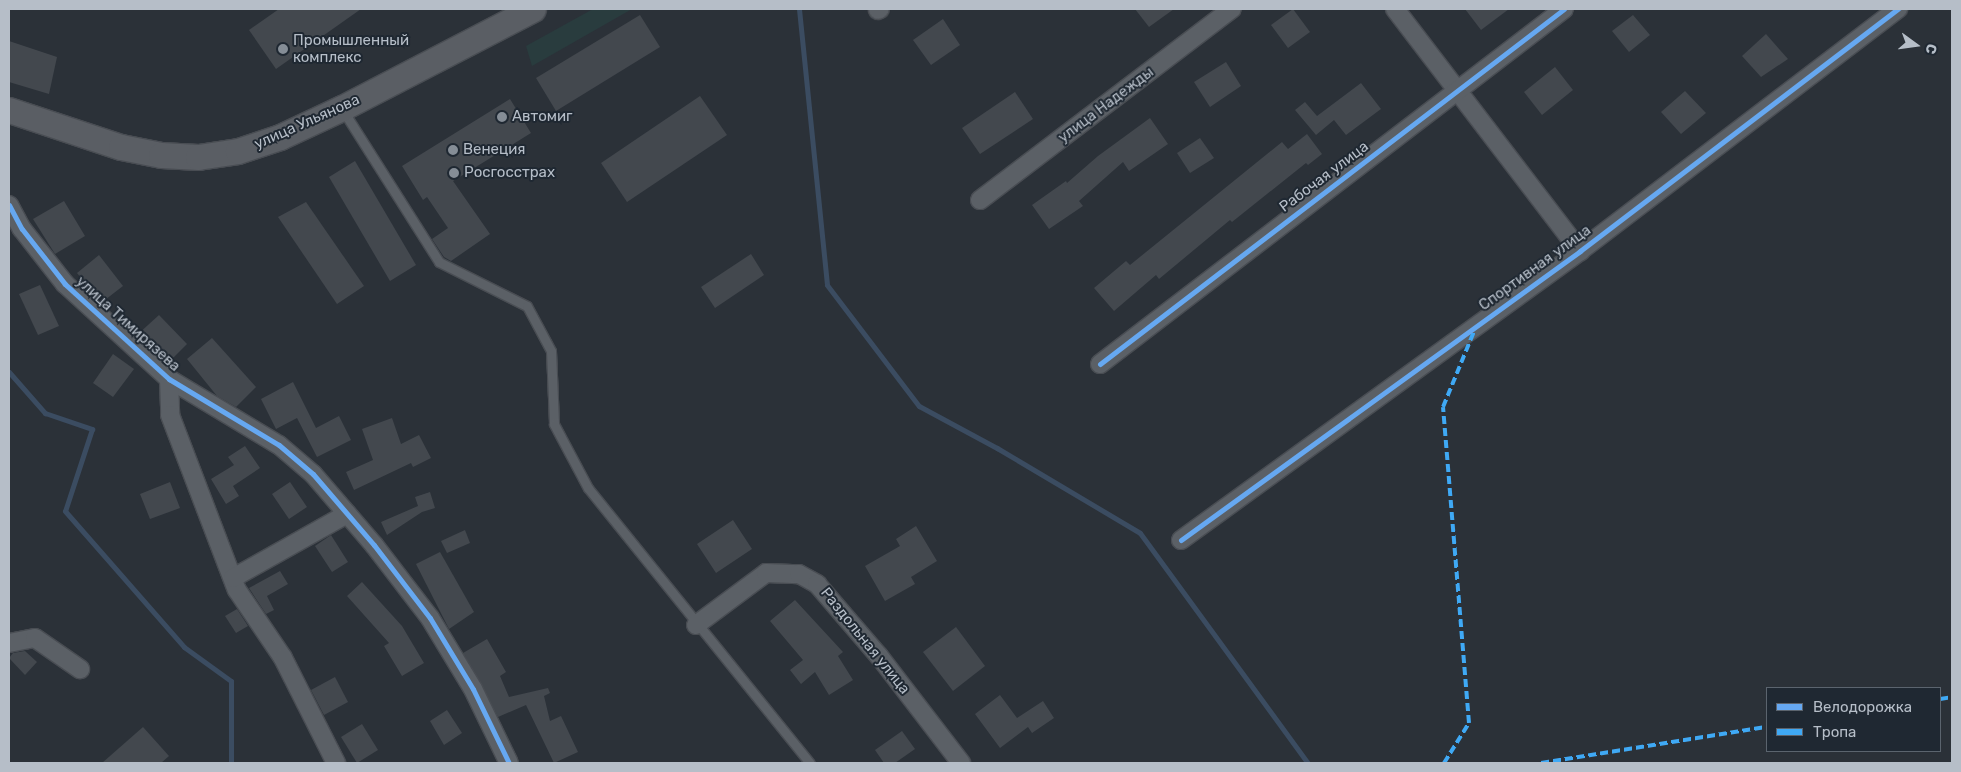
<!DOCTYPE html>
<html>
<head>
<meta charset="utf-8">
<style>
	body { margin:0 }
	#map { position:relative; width:1961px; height:772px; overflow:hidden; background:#2b3138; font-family:Rubik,sans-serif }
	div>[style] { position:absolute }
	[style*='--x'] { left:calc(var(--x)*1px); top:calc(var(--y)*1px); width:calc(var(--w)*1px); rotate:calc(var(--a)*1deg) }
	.green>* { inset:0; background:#293c3e }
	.stream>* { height:5px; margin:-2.5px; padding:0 2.5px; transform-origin:2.5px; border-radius:2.5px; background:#3b4c61 }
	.building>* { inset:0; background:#43484e }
	.roads { filter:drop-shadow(1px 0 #494d53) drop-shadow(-1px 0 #494d53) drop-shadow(0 1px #494d53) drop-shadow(0 -1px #494d53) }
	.service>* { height:9px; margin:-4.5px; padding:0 4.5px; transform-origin:4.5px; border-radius:4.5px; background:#5b6066 }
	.minor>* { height:18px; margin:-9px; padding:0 9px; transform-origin:9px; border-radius:9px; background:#5b6066 }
	.secondary>* { height:25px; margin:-12.5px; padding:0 12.5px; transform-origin:12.5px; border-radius:12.5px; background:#5a5e64 }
	.quiet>* { height:4px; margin-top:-2px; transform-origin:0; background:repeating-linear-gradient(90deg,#3fa9f5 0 8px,transparent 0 12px) }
	.cycleway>* { height:5px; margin:-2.5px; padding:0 2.5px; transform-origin:2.5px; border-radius:2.5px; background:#66a8f1 }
	.dots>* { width:14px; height:14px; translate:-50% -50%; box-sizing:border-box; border:2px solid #1f2832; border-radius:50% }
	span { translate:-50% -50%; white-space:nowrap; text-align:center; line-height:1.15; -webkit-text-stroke:4px #1f2832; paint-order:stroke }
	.poi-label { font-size:15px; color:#b6bec8 }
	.left { translate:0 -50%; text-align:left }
	.street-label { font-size:15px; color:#b6bec8 }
	.frame { position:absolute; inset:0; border:10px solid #b6bec8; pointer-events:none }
	.legend { position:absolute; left:1766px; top:687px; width:175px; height:65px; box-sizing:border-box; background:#1f2832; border:1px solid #5b646e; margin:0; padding:6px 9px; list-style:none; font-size:15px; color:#b6bec8 }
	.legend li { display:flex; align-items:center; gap:10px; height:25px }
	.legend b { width:25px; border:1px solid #5b646e }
	.north { position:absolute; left:1891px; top:20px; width:50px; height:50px; -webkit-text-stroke:4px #1f2832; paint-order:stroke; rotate:104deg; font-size:14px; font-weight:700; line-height:20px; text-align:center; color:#b6bec8 }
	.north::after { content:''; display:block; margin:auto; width:18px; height:22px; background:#b6bec8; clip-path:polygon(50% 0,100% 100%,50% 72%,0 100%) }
</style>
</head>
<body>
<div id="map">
	<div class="green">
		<i style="clip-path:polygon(593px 9px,632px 9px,532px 66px,526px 46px)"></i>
	</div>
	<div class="stream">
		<i style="--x:799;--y:9;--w:277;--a:84.2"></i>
		<i style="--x:827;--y:285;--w:152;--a:52.8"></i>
		<i style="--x:919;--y:406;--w:89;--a:28.3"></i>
		<i style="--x:997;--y:448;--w:166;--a:30.7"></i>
		<i style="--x:1140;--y:533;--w:285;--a:53.9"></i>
		<i style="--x:9;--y:372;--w:55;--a:48.7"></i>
		<i style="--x:45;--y:413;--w:50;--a:18.8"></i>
		<i style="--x:92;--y:429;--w:86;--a:108.2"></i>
		<i style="--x:65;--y:511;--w:181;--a:48.8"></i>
		<i style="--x:184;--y:647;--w:58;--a:35.9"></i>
		<i style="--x:231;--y:681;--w:82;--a:90"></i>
	</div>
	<div class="building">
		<i style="clip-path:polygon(279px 9px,361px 9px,276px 69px,249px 30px)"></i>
		<i style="clip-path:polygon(1135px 9px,1174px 9px,1149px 27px)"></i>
		<i style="clip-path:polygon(1293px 9px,1310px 32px,1288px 48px,1271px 25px)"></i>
		<i style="clip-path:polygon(1465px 9px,1509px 9px,1481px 30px)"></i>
		<i style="clip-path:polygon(640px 15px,660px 47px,556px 111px,536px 78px)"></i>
		<i style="clip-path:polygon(1633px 15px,1650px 35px,1629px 52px,1612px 31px)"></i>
		<i style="clip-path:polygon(943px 19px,960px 45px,931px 65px,913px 40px)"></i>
		<i style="clip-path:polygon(1766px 34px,1788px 59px,1761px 77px,1742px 56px)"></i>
		<i style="clip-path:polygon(9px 41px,57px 57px,49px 94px,9px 82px)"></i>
		<i style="clip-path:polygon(1226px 62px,1241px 86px,1210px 107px,1194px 82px)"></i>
		<i style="clip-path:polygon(1555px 67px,1573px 90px,1542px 115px,1524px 92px)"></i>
		<i style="clip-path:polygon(1361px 83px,1381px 109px,1346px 135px,1334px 120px,1316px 135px,1295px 110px,1305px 102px,1317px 116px)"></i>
		<i style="clip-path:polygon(1685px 91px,1706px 113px,1681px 134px,1661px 112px)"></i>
		<i style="clip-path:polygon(1015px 92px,1033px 119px,980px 154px,962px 128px)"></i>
		<i style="clip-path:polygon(700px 96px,727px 135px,627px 202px,601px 163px)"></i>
		<i style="clip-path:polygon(510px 99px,531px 133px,453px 181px,490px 234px,451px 261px,444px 257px,432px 239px,448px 228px,427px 197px,423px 200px,402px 166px)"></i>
		<i style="clip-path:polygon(1150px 118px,1168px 144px,1129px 171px,1123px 162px,1079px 201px,1083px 206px,1049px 229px,1032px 205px,1066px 181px,1067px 183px,1098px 156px)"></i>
		<i style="clip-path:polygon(1307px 134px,1322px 154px,1308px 165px,1306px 163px,1232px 222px,1230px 220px,1159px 279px,1156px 275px,1114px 311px,1094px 288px,1126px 261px,1130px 265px,1282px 142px,1288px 149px)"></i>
		<i style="clip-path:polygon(1200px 138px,1214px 158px,1190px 173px,1177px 153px)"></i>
		<i style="clip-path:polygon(355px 161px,416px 265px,390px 281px,329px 177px)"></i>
		<i style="clip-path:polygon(64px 201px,85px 236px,55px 254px,33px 219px)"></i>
		<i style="clip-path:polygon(306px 202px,364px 286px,337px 304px,278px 217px)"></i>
		<i style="clip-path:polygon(751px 254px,764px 275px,715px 308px,701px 287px)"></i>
		<i style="clip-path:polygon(99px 255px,123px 286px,101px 303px,77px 273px)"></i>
		<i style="clip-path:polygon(40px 285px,59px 326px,38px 335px,19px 294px)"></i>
		<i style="clip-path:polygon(159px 315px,187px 344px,168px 363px,137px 335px)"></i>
		<i style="clip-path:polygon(212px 338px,256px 387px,236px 407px,217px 396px,187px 359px)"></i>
		<i style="clip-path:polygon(113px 354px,134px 369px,113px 397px,93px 383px)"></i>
		<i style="clip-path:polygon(293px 382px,316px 428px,339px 416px,351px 440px,317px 457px,297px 418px,276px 429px,261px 399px)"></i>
		<i style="clip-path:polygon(392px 418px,401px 444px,419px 435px,431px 458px,413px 467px,411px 463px,354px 490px,346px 472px,373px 460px,362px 429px)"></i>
		<i style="clip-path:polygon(245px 446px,260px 468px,233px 486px,239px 496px,226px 504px,211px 479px,234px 465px,228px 457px)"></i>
		<i style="clip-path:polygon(170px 482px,180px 508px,150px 519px,140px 494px)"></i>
		<i style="clip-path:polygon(290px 482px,307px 507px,289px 519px,272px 494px)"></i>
		<i style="clip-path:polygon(430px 492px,435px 508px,422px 512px,387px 535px,381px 522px,418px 506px,415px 497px)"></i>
		<i style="clip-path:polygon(733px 520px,752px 549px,716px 573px,697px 544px)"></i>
		<i style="clip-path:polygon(916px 526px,937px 561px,911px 577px,915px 584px,885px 601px,865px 566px,900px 546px,896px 539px)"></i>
		<i style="clip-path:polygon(465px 530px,470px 543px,447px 553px,441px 541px)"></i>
		<i style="clip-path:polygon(331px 535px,348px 562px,332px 572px,315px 546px)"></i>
		<i style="clip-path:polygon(440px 552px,474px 612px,449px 629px,416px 564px)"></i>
		<i style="clip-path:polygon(280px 571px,288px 584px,267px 596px,274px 610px,266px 614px,249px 588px)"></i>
		<i style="clip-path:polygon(362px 582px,402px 626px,424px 663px,402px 676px,384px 646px,389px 643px,347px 596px)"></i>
		<i style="clip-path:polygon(795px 600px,843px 652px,838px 656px,853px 680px,829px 695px,815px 672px,801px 684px,790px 670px,803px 660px,770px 621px)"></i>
		<i style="clip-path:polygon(237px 609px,248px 626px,236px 633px,225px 616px)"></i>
		<i style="clip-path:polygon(956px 627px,985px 666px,953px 691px,923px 652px)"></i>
		<i style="clip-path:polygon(487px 639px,506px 672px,500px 676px,509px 697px,548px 688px,550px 693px,544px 696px,550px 721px,561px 716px,578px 752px,554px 763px,526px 705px,498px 717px,463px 653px)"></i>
		<i style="clip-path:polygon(25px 651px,37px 662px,25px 675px,9px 658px,13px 653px)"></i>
		<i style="clip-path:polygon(335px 677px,348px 702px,324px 715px,311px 690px)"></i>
		<i style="clip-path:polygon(1000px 695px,1017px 718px,1043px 701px,1054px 718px,1032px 733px,1028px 727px,1000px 748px,975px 714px)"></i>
		<i style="clip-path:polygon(447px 710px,462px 733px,444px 745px,430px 721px)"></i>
		<i style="clip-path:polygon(362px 724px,378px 750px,357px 763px,341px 737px)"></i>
		<i style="clip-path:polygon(143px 727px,169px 756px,161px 763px,102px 763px)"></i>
		<i style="clip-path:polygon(902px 731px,915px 749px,895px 763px,884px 763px,875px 750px)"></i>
	</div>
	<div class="roads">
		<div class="service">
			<i style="--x:342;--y:109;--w:181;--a:57.6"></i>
			<i style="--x:439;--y:262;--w:98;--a:26.6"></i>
			<i style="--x:527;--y:306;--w:51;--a:61.9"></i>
			<i style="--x:551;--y:351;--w:73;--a:87.6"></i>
			<i style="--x:554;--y:424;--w:72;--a:62"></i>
			<i style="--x:588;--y:488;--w:353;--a:51.1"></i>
		</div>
		<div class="minor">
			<i style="--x:1395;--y:9;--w:305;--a:52.6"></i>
			<i style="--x:878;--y:10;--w:2;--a:-27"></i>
			<i style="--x:980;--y:200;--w:316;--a:-37.2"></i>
			<i style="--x:9;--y:205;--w:27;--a:62"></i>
			<i style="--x:22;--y:229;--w:70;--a:52"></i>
			<i style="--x:65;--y:284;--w:141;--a:42.4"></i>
			<i style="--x:169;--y:379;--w:128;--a:31"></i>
			<i style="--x:279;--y:445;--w:45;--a:40.5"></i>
			<i style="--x:313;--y:474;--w:94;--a:49.3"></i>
			<i style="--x:374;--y:545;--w:92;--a:52.5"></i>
			<i style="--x:430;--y:618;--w:83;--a:58.8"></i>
			<i style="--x:473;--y:689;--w:82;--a:64.1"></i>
			<i style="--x:1100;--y:364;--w:584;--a:-37.42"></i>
			<i style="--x:169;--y:379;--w:36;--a:88"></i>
			<i style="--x:170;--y:415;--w:187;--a:69.1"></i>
			<i style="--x:237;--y:590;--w:82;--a:55.9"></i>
			<i style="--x:283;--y:658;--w:118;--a:63.2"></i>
			<i style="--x:1181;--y:540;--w:493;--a:-35.9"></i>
			<i style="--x:1580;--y:251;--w:400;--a:-37.3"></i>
			<i style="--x:233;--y:578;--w:131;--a:-29.3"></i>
			<i style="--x:696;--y:625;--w:87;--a:-36.6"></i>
			<i style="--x:766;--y:573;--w:33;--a:2"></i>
			<i style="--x:799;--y:574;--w:21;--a:29"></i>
			<i style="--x:817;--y:584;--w:95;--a:49.3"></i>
			<i style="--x:879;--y:656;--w:135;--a:52.5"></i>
			<i style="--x:9;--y:643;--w:26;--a:-11"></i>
			<i style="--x:35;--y:638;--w:55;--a:34.6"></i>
		</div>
		<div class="secondary">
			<i style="--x:9;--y:110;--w:118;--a:18.3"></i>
			<i style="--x:121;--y:147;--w:41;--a:11.3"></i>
			<i style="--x:161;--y:155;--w:37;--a:3"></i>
			<i style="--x:198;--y:157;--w:40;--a:-8.5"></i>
			<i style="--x:238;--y:151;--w:44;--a:-18.4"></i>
			<i style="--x:280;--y:137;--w:68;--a:-25.1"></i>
			<i style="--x:342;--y:108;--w:215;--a:-27.4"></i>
		</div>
	</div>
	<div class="quiet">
		<i style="--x:1940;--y:699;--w:12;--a:-9"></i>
		<i style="--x:1444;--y:763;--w:47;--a:-58"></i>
		<i style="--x:1469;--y:723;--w:317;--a:-94.7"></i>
		<i style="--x:1443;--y:407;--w:84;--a:-67.7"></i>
		<i style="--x:1541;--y:763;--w:229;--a:-9.1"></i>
	</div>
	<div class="cycleway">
		<i style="--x:9;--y:205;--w:27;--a:62"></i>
		<i style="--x:22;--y:229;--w:70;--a:52"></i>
		<i style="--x:65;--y:284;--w:141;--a:42.4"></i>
		<i style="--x:169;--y:379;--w:128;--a:31"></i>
		<i style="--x:279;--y:445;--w:45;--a:40.5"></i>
		<i style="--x:313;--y:474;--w:94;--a:49.3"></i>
		<i style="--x:374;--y:545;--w:92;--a:52.5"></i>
		<i style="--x:430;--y:618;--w:83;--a:58.8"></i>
		<i style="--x:473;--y:689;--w:82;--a:64.1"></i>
		<i style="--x:1100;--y:364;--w:584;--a:-37.42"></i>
		<i style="--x:1181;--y:540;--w:493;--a:-35.9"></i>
		<i style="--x:1580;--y:251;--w:400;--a:-37.3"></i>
	</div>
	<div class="dots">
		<i style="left:283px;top:49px;background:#858d96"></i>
		<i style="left:502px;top:117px;background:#858d96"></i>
		<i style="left:453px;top:150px;background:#858d96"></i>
		<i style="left:454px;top:173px;background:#858d96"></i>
	</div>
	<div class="poi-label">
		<span class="left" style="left:293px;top:49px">Промышленный<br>комплекс</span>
		<span class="left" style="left:512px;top:117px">Автомиг</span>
		<span class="left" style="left:463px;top:150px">Венеция</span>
		<span class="left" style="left:464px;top:173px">Росгосстрах</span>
	</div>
	<div class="street-label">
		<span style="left:1106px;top:105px;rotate:-37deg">улица Надежды</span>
		<span style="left:307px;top:122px;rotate:-24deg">улица Ульянова</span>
		<span style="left:1324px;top:177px;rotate:-37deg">Рабочая улица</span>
		<span style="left:1535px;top:268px;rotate:-36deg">Спортивная улица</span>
		<span style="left:128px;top:324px;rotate:42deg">улица Тимирязева</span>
		<span style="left:865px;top:641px;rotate:51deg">Раздольная улица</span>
	</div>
	<div class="frame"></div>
	<ul class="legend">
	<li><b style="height:6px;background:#66a8f1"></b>Велодорожка</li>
	<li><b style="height:6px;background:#3fa9f5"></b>Тропа</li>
	</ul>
	<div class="north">С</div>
</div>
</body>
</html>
